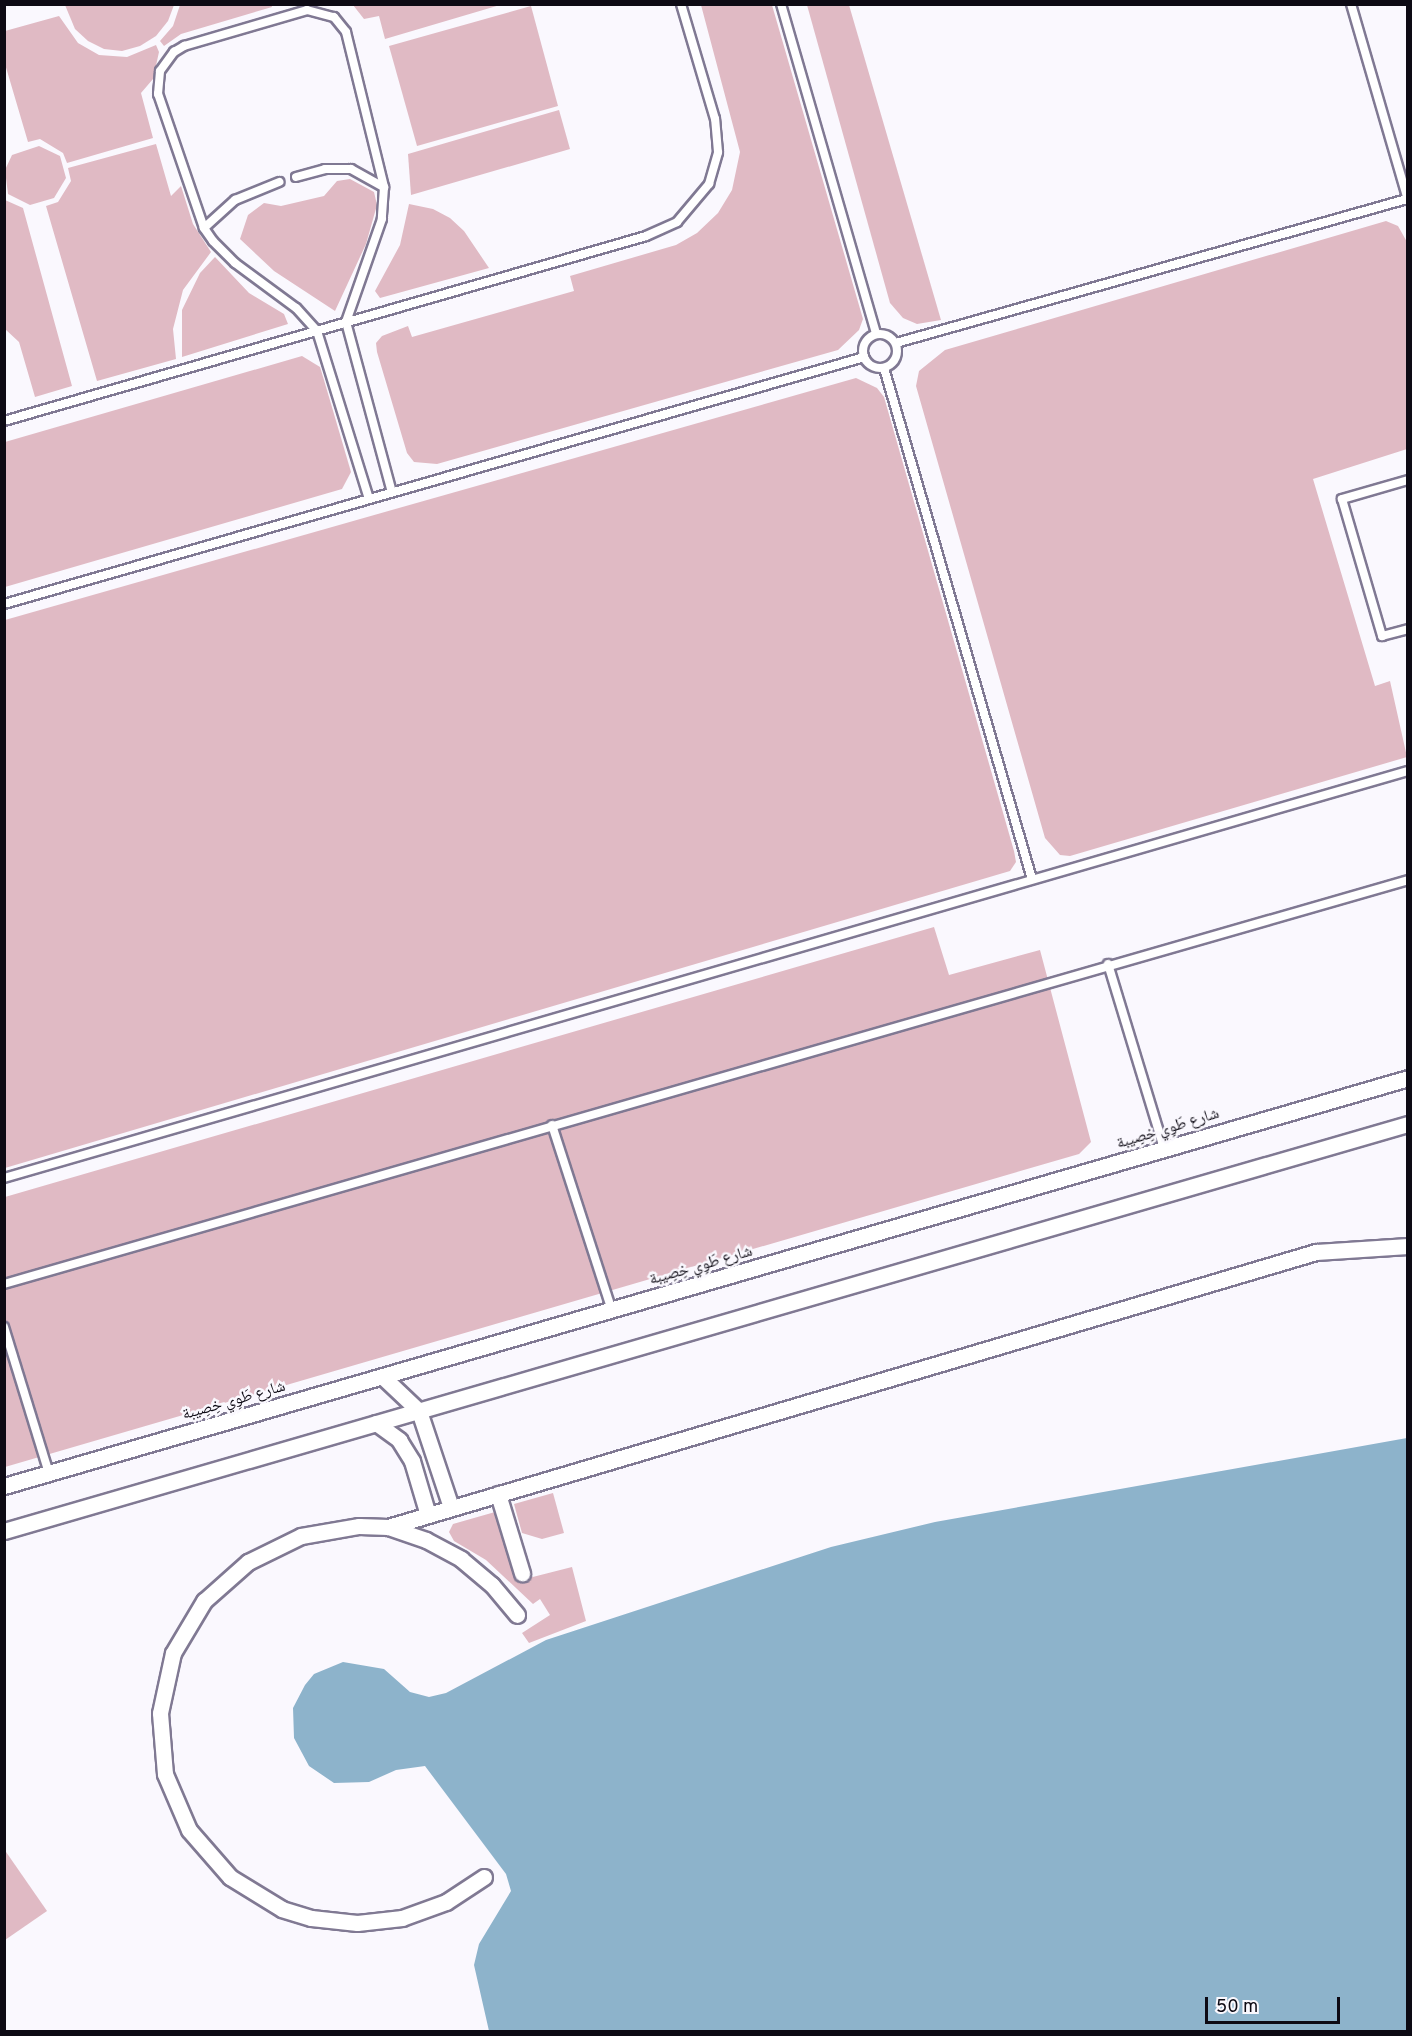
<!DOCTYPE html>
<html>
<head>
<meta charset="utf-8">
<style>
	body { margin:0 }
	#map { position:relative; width:1412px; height:2036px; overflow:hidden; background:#faf8fe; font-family:Overpass,"Noto Naskh Arabic",sans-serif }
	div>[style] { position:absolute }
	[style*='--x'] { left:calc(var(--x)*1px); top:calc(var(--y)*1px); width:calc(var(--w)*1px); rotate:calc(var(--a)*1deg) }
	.green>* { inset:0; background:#e0bac4 }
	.water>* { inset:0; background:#8db3cb }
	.roads { filter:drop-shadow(2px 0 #807993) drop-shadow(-2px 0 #807993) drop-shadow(0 2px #807993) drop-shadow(0 -2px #807993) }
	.lane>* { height:8px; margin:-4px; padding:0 4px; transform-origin:4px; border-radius:4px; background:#fff }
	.lane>.ring { margin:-4px; padding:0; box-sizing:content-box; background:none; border:8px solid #fff; border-radius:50% }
	.street>* { height:15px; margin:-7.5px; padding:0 7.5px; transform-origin:7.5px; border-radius:7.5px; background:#fff }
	span { translate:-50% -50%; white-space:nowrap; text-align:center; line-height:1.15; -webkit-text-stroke:5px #faf8fe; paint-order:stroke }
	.street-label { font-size:16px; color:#0d0a14 }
	.frame { position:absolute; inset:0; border:6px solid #0d0a14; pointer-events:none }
	.scale { position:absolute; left:1205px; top:1997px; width:135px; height:27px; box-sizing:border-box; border:3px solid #0d0a14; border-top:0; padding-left:8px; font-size:18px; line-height:21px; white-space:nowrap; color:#0d0a14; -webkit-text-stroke:4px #faf8fe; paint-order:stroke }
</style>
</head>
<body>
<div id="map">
	<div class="green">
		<i style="clip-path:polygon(65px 5px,65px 4px,174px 5px,168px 21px,156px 36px,140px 46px,122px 51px,104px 49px,88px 41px,75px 29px)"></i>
		<i style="clip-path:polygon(180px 5px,271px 4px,272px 7px,181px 34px,164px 46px,160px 41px,173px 26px)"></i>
		<i style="clip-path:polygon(500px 5px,385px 39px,379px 16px,364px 19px,353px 5px)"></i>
		<i style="clip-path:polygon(701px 5px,772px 5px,863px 319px,859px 330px,838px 350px,437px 464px,414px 462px,407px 453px,377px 352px,376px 343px,382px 336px,408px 326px,412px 337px,574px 291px,570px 276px,676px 245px,697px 233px,718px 213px,732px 190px,740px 152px)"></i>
		<i style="clip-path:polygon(807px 5px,849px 5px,941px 320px,917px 324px,903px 318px,890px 303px)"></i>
		<i style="clip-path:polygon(531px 6px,558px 106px,417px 146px,389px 46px)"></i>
		<i style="clip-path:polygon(59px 16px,78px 43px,99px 55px,127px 57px,156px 45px,159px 52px,153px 79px,141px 93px,153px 138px,67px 163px,63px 153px,40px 139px,28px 142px,5px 64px,5px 31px)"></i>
		<i style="clip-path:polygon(559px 110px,570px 149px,411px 195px,408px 154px)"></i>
		<i style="clip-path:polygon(156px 144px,171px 196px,181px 186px,193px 224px,211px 252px,183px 290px,173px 329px,176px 359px,97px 381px,46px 206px,58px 202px,71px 181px,68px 168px)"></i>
		<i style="clip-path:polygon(39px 146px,60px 156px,66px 178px,54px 198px,30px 205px,8px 194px,5px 170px,12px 155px)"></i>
		<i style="clip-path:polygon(350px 179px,374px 192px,377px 205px,366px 244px,335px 311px,274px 271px,240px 239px,248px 215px,264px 203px,281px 206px,324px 196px,337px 181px)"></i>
		<i style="clip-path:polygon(5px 200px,23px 208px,72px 386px,35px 397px,19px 342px,5px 329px)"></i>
		<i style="clip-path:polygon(409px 204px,433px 209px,450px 218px,464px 231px,489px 268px,380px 298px,375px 291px,400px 245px)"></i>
		<i style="clip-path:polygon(1386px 221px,1398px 226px,1407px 242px,1407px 449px,1313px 479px,1375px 686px,1390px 681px,1407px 757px,1070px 856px,1060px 855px,1045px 838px,916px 386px,919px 371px,945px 350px)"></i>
		<i style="clip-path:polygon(215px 257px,249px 293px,284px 314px,288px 324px,182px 357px,182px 310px,200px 273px)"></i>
		<i style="clip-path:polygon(302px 356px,320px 367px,324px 380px,351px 472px,342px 489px,5px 587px,5px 442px)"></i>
		<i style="clip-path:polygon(856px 378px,877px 388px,884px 397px,1014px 851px,1016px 862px,1010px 871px,5px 1168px,5px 620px)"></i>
		<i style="clip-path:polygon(934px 927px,949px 975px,1040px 950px,1091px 1142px,1079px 1154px,5px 1467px,5px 1197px)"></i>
		<i style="clip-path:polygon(553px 1493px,564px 1533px,542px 1539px,522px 1533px,514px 1504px)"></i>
		<i style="clip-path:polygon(495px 1512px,517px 1581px,572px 1567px,586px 1621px,529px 1643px,522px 1633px,550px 1615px,540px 1599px,533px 1604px,486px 1560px,454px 1541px,449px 1532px,453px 1524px)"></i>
		<i style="clip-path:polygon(4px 1849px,47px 1911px,5px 1940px,4px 1940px)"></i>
	</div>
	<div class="water">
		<i style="clip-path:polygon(1407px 1438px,1407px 2031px,489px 2031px,474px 1965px,479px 1944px,511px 1891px,506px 1874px,425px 1766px,396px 1770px,369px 1782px,334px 1783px,309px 1766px,294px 1738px,293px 1708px,305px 1685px,314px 1674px,343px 1662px,384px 1669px,410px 1692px,429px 1697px,446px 1693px,546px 1640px,831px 1547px,935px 1522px)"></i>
	</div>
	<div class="roads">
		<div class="lane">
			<i style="--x:781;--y:4;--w:343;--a:73.9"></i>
			<i style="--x:1351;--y:4;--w:204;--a:73.8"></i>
			<i style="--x:296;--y:177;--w:30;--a:-15"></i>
			<i style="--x:325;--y:169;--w:26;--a:0"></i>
			<i style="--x:351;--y:169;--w:38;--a:29"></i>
			<i style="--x:204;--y:228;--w:42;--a:-42.1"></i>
			<i style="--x:235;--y:200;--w:48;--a:-22.2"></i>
			<i class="ring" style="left:863px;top:334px;width:26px;height:26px"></i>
			<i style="--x:896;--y:343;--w:531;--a:-15.74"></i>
			<i style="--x:884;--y:368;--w:532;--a:73.85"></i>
			<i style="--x:4;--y:421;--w:668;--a:-16.07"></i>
			<i style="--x:646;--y:236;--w:34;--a:-24"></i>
			<i style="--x:677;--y:222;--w:50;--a:-49.9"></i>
			<i style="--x:709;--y:184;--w:33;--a:-74"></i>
			<i style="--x:718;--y:152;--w:33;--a:-95"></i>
			<i style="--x:715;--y:119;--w:120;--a:-106.5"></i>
			<i style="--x:1408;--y:480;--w:69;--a:163.9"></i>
			<i style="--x:1342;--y:499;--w:143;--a:73.7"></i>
			<i style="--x:1382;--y:636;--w:27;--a:-15"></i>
			<i style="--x:369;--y:499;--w:176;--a:-107.2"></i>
			<i style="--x:317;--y:331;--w:31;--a:-132"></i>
			<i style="--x:296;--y:308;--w:76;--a:-143.6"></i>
			<i style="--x:235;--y:263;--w:31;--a:-135"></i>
			<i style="--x:213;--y:241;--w:16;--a:-125"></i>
			<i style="--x:204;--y:228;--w:142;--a:-108.9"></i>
			<i style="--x:158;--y:94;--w:23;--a:-85"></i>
			<i style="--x:160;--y:71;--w:24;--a:-54"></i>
			<i style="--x:174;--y:52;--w:12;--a:-31"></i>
			<i style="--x:184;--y:46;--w:128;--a:-16.3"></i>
			<i style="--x:307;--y:10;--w:28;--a:15"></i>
			<i style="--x:334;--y:17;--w:19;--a:51"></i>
			<i style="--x:346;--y:32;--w:160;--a:76.2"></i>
			<i style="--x:384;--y:187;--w:32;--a:94"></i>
			<i style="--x:382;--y:219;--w:109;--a:109.3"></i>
			<i style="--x:346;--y:322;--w:176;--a:74.9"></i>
			<i style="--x:4;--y:604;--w:895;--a:-16.02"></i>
			<i style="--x:1108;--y:964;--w:192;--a:73.1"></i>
			<i style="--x:552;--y:1125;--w:195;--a:72.1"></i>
			<i style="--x:4;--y:1178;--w:1462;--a:-16.17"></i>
			<i style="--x:4;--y:1284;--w:1461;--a:-16.05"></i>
			<i style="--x:4;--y:1327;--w:153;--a:72.9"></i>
		</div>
		<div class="street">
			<i style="--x:383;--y:1377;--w:50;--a:43.4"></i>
			<i style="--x:419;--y:1411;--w:101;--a:71.6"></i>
			<i style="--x:376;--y:1423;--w:29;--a:36"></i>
			<i style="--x:399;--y:1440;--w:25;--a:58"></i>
			<i style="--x:412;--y:1461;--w:56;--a:73.5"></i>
			<i style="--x:4;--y:1486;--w:1462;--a:-16.2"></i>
			<i style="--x:498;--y:1494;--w:83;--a:73.1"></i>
			<i style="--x:388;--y:1527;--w:968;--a:-16.51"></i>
			<i style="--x:1316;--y:1252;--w:92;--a:-3.7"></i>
			<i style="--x:4;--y:1531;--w:1462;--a:-16.17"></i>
			<i style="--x:484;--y:1877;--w:45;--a:146.7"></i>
			<i style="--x:446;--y:1902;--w:47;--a:160"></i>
			<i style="--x:402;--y:1918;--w:45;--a:173.7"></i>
			<i style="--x:357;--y:1923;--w:46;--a:-173.8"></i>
			<i style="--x:311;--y:1918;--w:30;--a:-163"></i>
			<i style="--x:282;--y:1909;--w:61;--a:-148.4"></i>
			<i style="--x:230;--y:1877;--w:62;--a:-131.1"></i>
			<i style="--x:189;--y:1830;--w:61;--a:-113.2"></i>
			<i style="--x:165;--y:1774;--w:61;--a:-94.7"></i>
			<i style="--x:160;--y:1713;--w:61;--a:-77.8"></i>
			<i style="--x:173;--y:1653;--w:61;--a:-59.2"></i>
			<i style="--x:204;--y:1601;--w:59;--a:-41.6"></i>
			<i style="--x:248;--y:1562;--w:59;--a:-26.1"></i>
			<i style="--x:301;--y:1536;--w:59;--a:-9.8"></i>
			<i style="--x:359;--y:1526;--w:29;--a:2"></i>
			<i style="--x:388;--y:1527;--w:40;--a:18.9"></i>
			<i style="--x:426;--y:1540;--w:40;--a:28"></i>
			<i style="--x:461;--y:1559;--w:40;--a:40"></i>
			<i style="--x:492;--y:1585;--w:39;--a:50"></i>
		</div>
	</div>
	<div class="street-label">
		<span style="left:1168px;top:1129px;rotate:-17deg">شارع طَوِي خِصِيبة</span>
		<span style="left:701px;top:1266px;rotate:-16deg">شارع طَوِي خِصِيبة</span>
		<span style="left:234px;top:1401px;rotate:-16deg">شارع طَوِي خِصِيبة</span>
	</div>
	<div class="frame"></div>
	<div class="scale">50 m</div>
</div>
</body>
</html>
